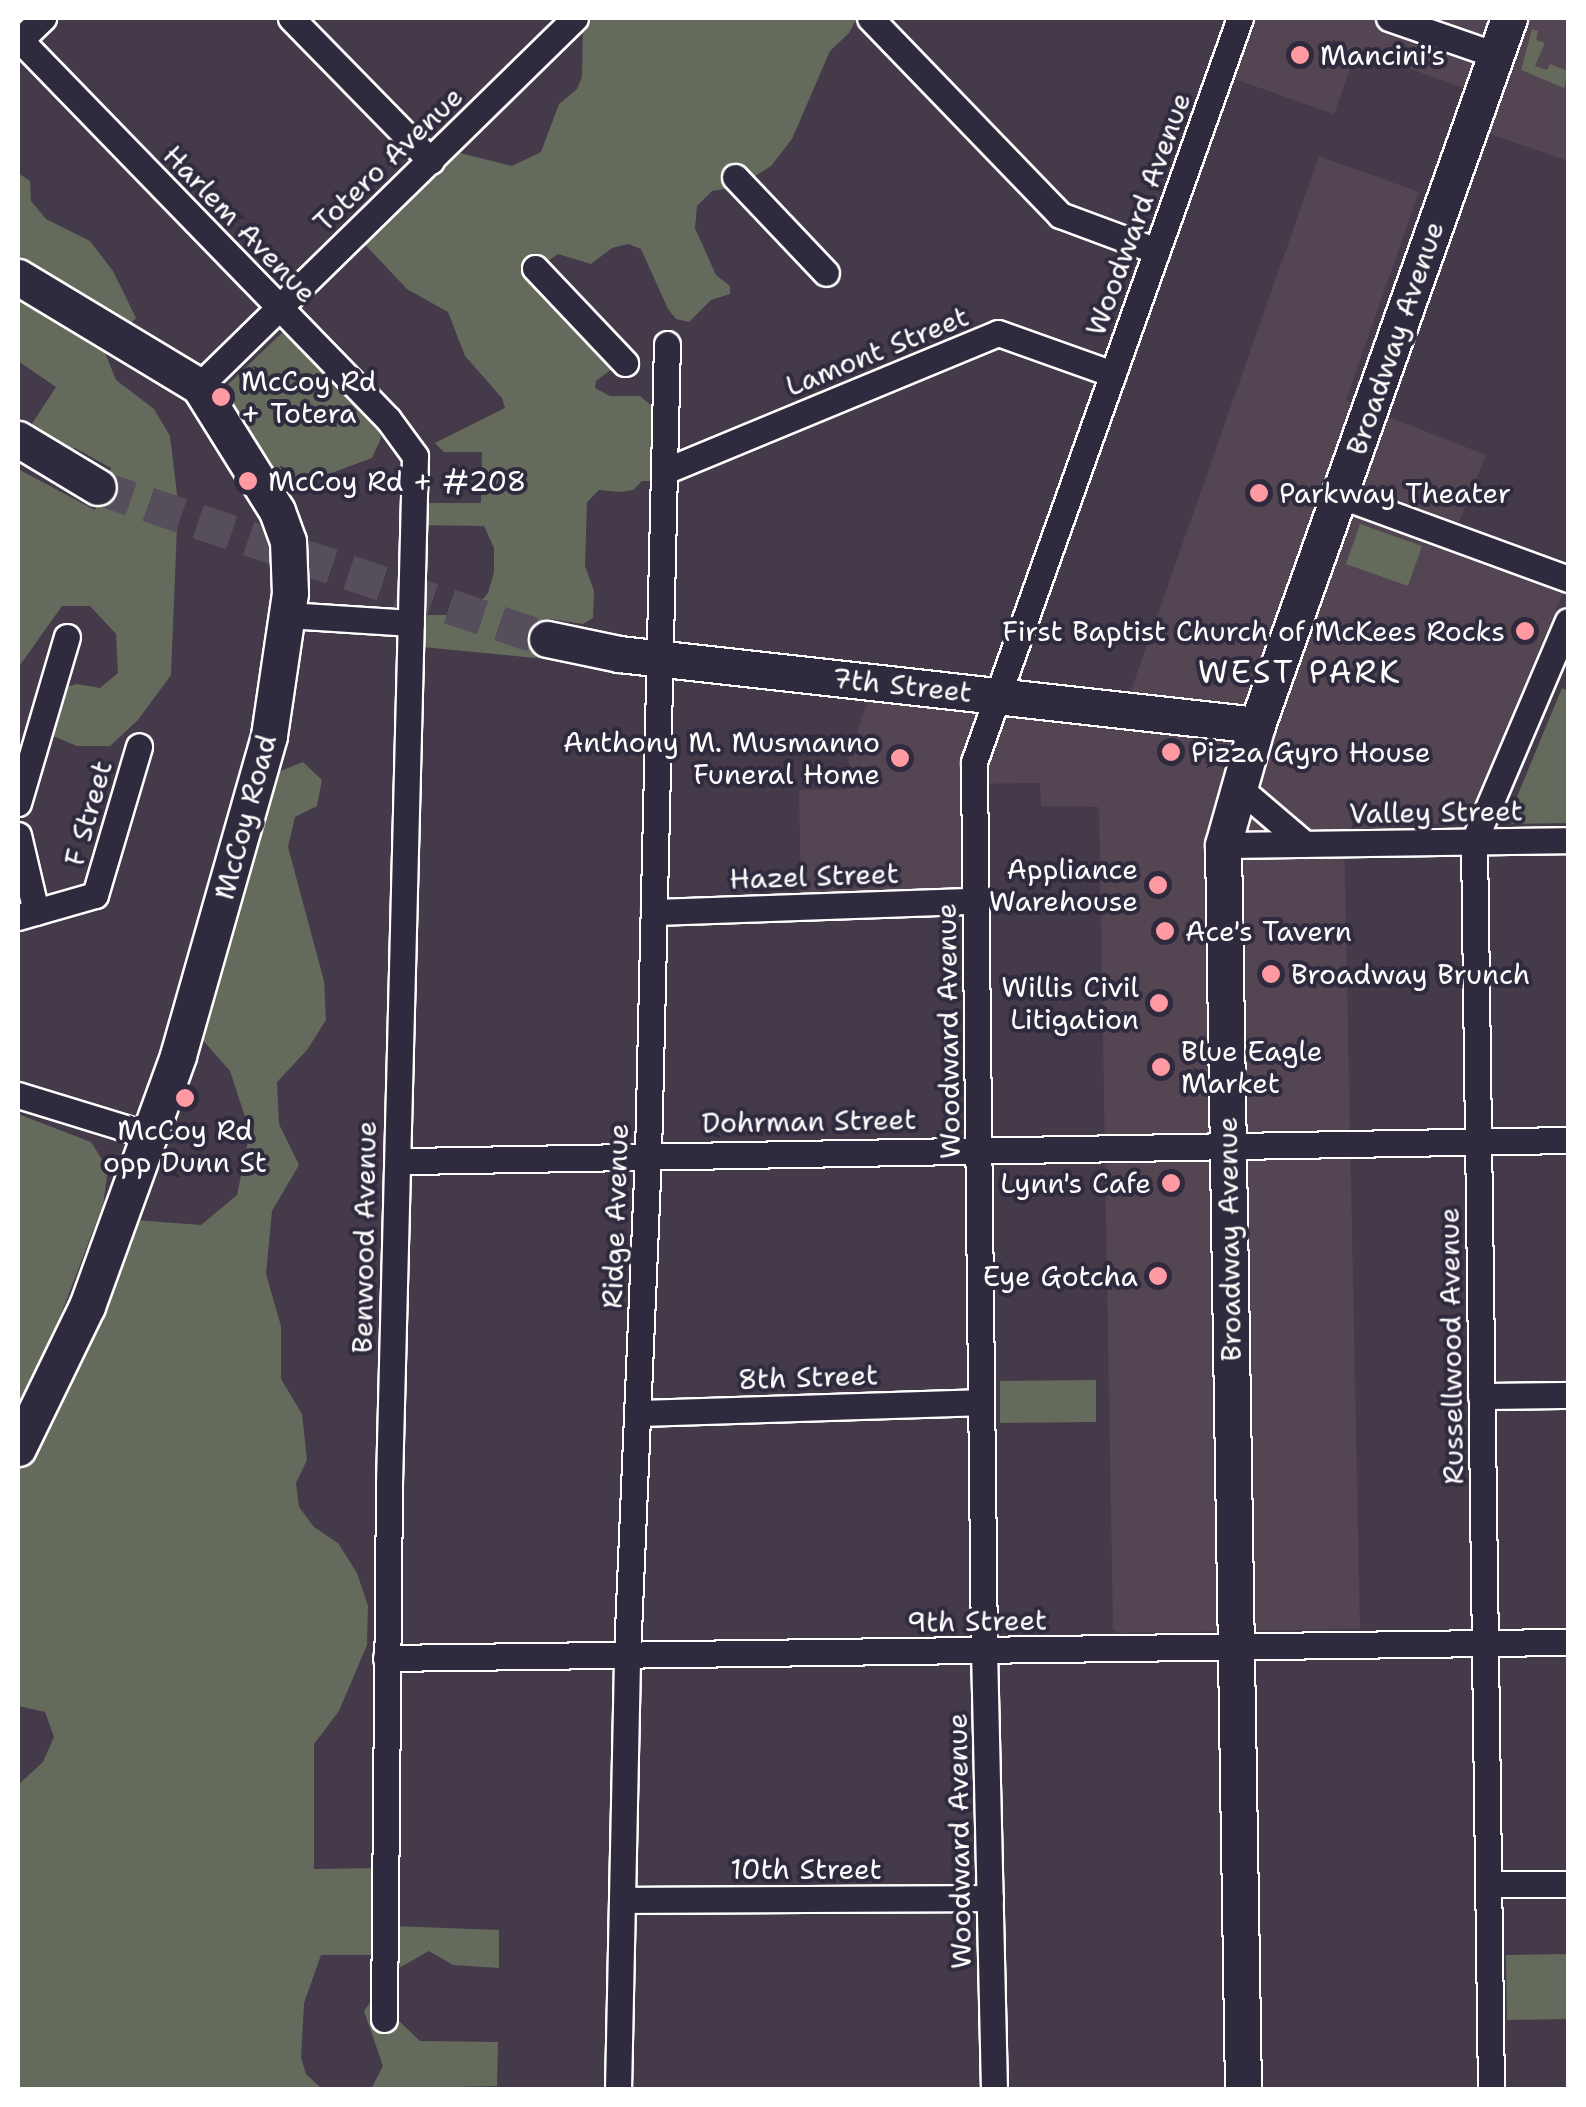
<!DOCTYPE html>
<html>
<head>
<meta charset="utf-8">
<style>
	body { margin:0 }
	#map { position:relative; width:1586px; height:2107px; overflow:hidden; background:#443a49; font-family:"Shantell Sans",sans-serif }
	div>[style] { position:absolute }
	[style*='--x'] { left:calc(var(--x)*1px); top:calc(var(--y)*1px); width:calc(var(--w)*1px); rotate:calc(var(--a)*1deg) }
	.built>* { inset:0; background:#534551 }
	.green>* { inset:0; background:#646a5c }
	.secondary-tunnel>* { height:35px; margin-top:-17.5px; transform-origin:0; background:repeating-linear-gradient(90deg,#574e5b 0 35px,transparent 0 53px) }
	.roads { filter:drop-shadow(2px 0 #fff) drop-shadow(-2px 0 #fff) drop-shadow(0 2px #fff) drop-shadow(0 -2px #fff) }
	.street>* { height:25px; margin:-12.5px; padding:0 12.5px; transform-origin:12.5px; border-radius:12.5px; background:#2f2a3d }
	.secondary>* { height:35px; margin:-17.5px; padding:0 17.5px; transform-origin:17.5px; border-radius:17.5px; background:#2f2a3d }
	.dots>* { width:28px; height:28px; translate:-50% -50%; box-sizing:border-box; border:5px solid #2f2a3d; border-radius:50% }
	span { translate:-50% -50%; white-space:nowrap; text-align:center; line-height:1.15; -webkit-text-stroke:8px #2f2a3d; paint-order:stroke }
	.poi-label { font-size:28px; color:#fff }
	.left { translate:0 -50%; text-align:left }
	.right { translate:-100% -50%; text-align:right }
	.street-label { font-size:28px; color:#fff }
	.quarter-label { font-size:32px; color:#fff; letter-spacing:2.5px }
	.frame { position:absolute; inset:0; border:20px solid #fff; pointer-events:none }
</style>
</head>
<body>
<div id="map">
	<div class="built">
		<i style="clip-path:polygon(1240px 18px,1568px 18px,1568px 161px,1470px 127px,1481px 94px,1357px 50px,1334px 114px,1220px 74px)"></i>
		<i style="clip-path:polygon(1319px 156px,1419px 192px,1346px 400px,1486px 455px,1448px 549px,1564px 591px,1466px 822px,1344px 830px,1360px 1629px,1119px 1633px,1113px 1629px,1099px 807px,1041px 806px,1040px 783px,975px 784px,976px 901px,801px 907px,799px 790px,850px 789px,849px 755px,874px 682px,1124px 710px)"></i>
	</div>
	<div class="green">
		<i style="clip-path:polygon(583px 18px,857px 18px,849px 33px,830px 51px,792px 139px,771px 166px,738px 187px,712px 191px,697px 206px,695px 228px,716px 275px,730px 286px,730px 294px,711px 300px,689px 322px,676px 319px,668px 309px,641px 249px,628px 244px,612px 248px,591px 264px,558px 254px,544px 264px,621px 362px,596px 381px,595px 388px,610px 396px,640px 396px,664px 416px,662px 481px,642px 481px,633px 490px,621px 492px,599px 490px,587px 502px,585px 566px,594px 591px,593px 618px,583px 624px,550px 619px,535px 658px,412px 646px,412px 615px,470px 615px,488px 593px,494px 572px,494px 548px,484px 526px,415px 525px,416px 503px,481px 503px,482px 452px,444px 452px,435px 443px,505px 408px,502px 398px,465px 356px,448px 312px,407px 289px,356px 235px,442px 154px,460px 153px,512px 166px,541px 152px,559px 104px,577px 89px,582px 77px)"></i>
		<i style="clip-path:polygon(1532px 29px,1538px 31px,1536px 40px,1545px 43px,1535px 66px,1547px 70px,1550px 64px,1568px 71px,1564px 88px,1521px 70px)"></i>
		<i style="clip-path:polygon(18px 173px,30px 181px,31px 201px,46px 219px,90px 241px,113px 271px,136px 318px,124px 330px,18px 270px)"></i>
		<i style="clip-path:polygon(18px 282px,96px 330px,116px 380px,154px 409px,170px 436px,178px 502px,171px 675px,138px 720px,110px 746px,77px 746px,43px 732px,55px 690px,77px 684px,100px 688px,118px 673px,116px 634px,90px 606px,62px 606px,18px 668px,18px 469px,95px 510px,111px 468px,75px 448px,52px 456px,24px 436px,56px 387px,18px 361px)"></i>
		<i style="clip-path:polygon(283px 332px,378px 430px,381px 438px,372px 458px,310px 481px,291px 478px,266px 465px,220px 392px)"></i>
		<i style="clip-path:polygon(1360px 524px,1422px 546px,1408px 586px,1346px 564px)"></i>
		<i style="clip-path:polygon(1562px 688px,1568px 691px,1568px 823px,1512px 824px,1509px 816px)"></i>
		<i style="clip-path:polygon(303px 762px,322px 780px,317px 806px,295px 817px,288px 847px,324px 981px,326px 1020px,307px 1050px,277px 1082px,279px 1124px,299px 1165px,272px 1211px,266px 1274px,281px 1326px,281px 1379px,302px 1414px,307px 1460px,296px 1483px,299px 1507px,314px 1527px,338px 1543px,357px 1573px,368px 1606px,367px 1645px,339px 1711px,314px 1744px,314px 1869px,382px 1868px,394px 1926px,499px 1930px,499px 1968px,453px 1965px,429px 1951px,399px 1968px,382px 1955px,321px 1955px,304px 2003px,301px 2058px,306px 2074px,322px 2089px,18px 2089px,18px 1785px,43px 1762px,54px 1737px,45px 1712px,18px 1706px,18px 1457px,134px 1220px,201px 1225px,237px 1195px,250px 1132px,230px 1071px,188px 1023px,258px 780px)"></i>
		<i style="clip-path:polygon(18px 1114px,91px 1142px,108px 1169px,103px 1205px,18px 1426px)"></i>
		<i style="clip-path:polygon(1096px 1380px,1096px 1422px,1000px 1423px,1000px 1381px)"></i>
		<i style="clip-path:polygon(1568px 1954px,1568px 2019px,1507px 2020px,1506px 1955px)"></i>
		<i style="clip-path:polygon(374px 1997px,420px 2041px,498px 2042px,497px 2086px,371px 2089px,383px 2066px,364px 2011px)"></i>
	</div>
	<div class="secondary-tunnel">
		<i style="--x:98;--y:487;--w:474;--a:18.7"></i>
	</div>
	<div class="roads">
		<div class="street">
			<i style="--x:291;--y:18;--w:200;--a:45.6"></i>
			<i style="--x:870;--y:18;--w:274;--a:46"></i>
			<i style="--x:1060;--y:215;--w:103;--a:20.4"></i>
			<i style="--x:1389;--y:18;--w:113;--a:19.1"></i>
			<i style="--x:18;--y:38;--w:531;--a:45.84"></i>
			<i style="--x:388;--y:419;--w:46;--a:53.9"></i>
			<i style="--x:415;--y:456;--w:1029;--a:91.45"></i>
			<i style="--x:389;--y:1485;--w:534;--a:90.54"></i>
			<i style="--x:18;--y:42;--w:35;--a:-44"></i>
			<i style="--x:735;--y:177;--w:132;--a:46.5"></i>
			<i style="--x:535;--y:268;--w:131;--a:46.5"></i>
			<i style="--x:199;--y:386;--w:526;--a:-44.38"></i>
			<i style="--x:665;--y:471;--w:360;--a:-22.5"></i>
			<i style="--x:998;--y:333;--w:122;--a:19.6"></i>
			<i style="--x:1339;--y:495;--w:244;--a:20.1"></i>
			<i style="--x:288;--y:615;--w:123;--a:3.7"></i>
			<i style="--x:1237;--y:786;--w:89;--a:40.5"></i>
			<i style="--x:18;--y:803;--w:173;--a:-73.6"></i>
			<i style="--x:18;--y:835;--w:79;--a:76.8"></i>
			<i style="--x:1223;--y:845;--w:345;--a:-0.8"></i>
			<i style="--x:654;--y:912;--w:322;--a:-2"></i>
			<i style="--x:18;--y:917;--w:80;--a:-15.9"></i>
			<i style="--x:95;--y:895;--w:155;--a:-73.5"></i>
			<i style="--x:18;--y:1095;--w:139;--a:17.1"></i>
			<i style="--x:410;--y:1161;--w:1158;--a:-1.04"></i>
			<i style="--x:1481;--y:1396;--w:87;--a:-0.7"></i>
			<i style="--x:637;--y:1413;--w:344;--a:-1.8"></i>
			<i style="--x:386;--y:1658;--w:1182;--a:-0.78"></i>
			<i style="--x:1488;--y:1884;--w:80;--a:0"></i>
			<i style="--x:622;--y:1900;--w:368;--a:-0.3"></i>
			<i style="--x:618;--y:2090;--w:435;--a:-88.8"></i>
			<i style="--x:627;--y:1655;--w:501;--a:-87.6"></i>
			<i style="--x:648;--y:1154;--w:810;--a:-88.66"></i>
			<i style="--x:994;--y:2090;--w:440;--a:-91.3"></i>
			<i style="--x:984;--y:1650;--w:888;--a:-90.65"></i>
			<i style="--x:974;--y:762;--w:790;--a:-70.33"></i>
			<i style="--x:1491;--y:2090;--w:1249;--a:-90.78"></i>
			<i style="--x:1474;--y:841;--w:239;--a:-66.9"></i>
		</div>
		<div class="secondary">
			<i style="--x:18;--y:277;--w:211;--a:31.1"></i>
			<i style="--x:199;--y:386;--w:147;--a:58"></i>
			<i style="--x:277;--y:511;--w:32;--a:70"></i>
			<i style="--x:288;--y:541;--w:52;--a:87.8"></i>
			<i style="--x:290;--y:593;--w:145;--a:98.4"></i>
			<i style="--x:269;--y:736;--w:333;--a:105.9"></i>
			<i style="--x:178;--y:1056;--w:266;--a:110"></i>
			<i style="--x:87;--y:1306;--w:158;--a:115.9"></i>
			<i style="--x:18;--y:439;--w:93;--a:31"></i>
			<i style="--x:547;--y:639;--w:74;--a:11.8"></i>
			<i style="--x:619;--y:654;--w:642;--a:6.35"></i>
			<i style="--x:1243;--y:2090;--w:1245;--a:-90.92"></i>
			<i style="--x:1223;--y:845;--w:125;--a:-74.2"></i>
			<i style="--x:1257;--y:725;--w:751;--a:-70.38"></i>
		</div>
	</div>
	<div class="dots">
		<i style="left:1300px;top:55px;background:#ff9aa2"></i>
		<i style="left:221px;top:397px;background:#ff9aa2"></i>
		<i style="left:248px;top:481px;background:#ff9aa2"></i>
		<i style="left:1259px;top:493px;background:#ff9aa2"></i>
		<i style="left:1525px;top:631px;background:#ff9aa2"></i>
		<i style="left:1171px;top:752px;background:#ff9aa2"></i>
		<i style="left:900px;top:758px;background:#ff9aa2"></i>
		<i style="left:1158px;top:885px;background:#ff9aa2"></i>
		<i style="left:1165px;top:931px;background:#ff9aa2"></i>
		<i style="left:1271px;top:974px;background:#ff9aa2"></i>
		<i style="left:1159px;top:1003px;background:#ff9aa2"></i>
		<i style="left:1161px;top:1067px;background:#ff9aa2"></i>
		<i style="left:185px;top:1098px;background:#ff9aa2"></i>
		<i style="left:1171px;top:1183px;background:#ff9aa2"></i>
		<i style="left:1158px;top:1276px;background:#ff9aa2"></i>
	</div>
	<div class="poi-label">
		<span class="left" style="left:1320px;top:55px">Mancini's</span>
		<span class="left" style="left:241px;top:397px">McCoy Rd<br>+ Totera</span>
		<span class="left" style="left:268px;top:481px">McCoy Rd + #208</span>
		<span class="left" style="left:1279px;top:493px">Parkway Theater</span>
		<span class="right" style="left:1505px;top:631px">First Baptist Church of McKees Rocks</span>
		<span class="right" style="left:880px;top:758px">Anthony M. Musmanno<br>Funeral Home</span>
		<span class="left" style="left:1191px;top:752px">Pizza Gyro House</span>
		<span class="right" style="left:1138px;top:885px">Appliance<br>Warehouse</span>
		<span class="left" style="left:1185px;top:931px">Ace's Tavern</span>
		<span class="left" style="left:1291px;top:974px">Broadway Brunch</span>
		<span class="right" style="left:1139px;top:1003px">Willis Civil<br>Litigation</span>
		<span class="left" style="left:1181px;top:1067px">Blue Eagle<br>Market</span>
		<span style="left:185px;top:1146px">McCoy Rd<br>opp Dunn St</span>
		<span class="right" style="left:1151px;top:1183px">Lynn's Cafe</span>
		<span class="right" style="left:1138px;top:1276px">Eye Gotcha</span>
	</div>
	<div class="street-label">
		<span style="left:388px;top:159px;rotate:-44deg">Totero Avenue</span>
		<span style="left:1138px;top:214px;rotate:-70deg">Woodward Avenue</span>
		<span style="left:240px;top:224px;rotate:46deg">Harlem Avenue</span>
		<span style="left:1395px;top:338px;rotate:-71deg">Broadway Avenue</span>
		<span style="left:877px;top:351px;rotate:-22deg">Lamont Street</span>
		<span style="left:902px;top:685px;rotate:6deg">7th Street</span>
		<span style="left:1436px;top:812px;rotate:-1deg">Valley Street</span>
		<span style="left:88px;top:813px;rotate:-74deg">F Street</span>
		<span style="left:245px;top:817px;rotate:-75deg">McCoy Road</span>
		<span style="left:814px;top:876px;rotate:-2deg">Hazel Street</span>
		<span style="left:948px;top:1031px;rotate:-91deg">Woodward Avenue</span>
		<span style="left:809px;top:1121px;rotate:-1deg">Dohrman Street</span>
		<span style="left:615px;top:1216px;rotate:-88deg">Ridge Avenue</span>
		<span style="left:364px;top:1237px;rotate:-89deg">Benwood Avenue</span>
		<span style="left:1229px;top:1239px;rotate:-91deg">Broadway Avenue</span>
		<span style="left:1451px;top:1346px;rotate:-91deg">Russellwood Avenue</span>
		<span style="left:808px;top:1377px;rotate:-2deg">8th Street</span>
		<span style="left:977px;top:1621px;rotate:-1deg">9th Street</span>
		<span style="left:959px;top:1841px;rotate:-91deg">Woodward Avenue</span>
		<span style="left:806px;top:1869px">10th Street</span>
	</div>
	<div class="quarter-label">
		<span style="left:1300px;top:672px">WEST PARK</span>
	</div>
	<div class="frame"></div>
</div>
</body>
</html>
